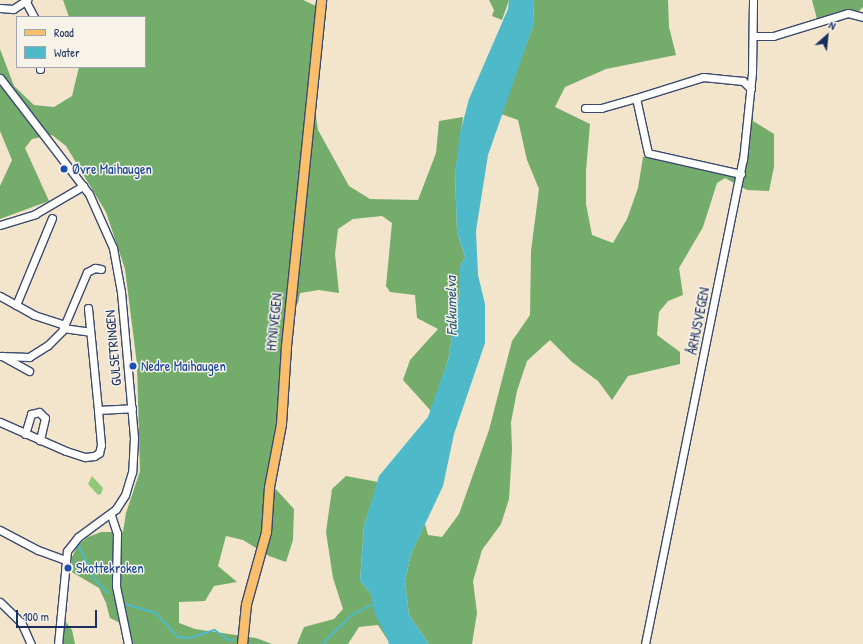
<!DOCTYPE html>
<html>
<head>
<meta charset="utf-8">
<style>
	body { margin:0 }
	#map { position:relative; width:863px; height:644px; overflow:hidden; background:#f3e5cc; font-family:"Patrick Hand",sans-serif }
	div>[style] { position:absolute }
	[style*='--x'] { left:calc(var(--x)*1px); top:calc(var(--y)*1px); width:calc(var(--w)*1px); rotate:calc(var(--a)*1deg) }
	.green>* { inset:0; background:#8fc87b }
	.forest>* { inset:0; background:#73ac6b }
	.water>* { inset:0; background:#4ebac9 }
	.stream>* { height:1.5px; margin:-0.75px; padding:0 0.75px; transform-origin:0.75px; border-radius:0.75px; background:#4ebac9 }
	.river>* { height:10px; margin:-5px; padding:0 5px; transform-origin:5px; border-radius:5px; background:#4ebac9 }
	.roads { filter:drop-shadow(1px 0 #3b4a6e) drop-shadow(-1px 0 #3b4a6e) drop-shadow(0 1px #3b4a6e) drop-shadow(0 -1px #3b4a6e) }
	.minor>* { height:7px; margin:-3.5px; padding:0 3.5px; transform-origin:3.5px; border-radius:3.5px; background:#fff }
	.major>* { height:9px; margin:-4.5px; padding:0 4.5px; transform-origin:4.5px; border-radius:4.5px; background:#f9bf6d }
	.dots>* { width:11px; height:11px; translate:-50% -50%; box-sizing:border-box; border:2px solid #f7f3e8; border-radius:50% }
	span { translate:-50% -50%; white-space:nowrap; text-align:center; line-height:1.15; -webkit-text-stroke:3px #f7f3e8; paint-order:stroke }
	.transit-label { font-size:14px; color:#164399 }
	.left { translate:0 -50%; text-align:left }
	.street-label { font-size:14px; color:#1b2f5e }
	.water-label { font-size:15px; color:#2a597e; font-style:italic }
	.legend { position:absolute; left:16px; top:16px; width:130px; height:52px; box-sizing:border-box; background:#f7f3e8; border:1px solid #9fa5b1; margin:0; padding:5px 7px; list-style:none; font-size:12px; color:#1b2f5e }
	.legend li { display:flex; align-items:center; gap:8px; height:20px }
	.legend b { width:20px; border:1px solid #9fa5b1 }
	.north { position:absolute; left:807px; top:16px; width:40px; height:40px; -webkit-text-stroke:3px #f7f3e8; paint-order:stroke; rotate:27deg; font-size:11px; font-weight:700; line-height:16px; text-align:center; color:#1b2f5e }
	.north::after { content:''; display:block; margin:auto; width:14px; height:18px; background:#1b2f5e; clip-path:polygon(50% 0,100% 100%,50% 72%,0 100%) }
	.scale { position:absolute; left:16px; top:610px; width:81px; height:18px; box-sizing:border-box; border:2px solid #1b2f5e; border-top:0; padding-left:5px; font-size:12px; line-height:14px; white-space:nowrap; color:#1b2f5e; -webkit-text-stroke:3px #f7f3e8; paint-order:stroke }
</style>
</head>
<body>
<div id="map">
	<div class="green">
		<i style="clip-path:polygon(92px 476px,103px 488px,101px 494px,98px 495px,88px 484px)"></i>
	</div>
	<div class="forest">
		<i style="clip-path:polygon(63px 0,303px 0,320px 8px,323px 16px,315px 110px,318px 130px,349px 186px,370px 199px,418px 200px,436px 153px,439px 121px,463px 117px,455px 174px,457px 232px,465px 257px,460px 266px,460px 289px,448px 360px,431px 411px,403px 380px,410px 360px,438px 329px,417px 318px,415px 295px,390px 292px,386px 286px,392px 223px,382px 216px,353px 219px,338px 229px,335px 254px,339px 293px,319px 290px,300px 293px,298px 303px,294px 305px,272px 485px,294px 509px,293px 540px,286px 562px,269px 556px,243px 540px,226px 536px,218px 566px,237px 582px,214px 586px,205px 601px,179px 602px,179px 623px,195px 629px,256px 638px,272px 644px,126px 644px,122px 624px,110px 618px,106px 603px,99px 588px,70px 571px,72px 557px,78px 545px,88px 537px,101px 532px,123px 532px,126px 513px,140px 471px,137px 364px,125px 269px,106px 212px,66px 146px,52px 135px,32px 139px,25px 148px,49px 201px,0 219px,0 186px,12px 160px,0 131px,0 49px,14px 86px,34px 105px,54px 107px,72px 96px,79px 67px,145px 67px,145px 17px,69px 17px)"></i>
		<i style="clip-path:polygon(489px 0,509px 0,502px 20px,492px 16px,494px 10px)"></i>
		<i style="clip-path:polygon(534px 0,668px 0,669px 27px,676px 55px,606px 69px,565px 87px,555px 107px,590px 124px,586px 171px,586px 204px,592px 235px,613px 243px,627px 219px,638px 188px,643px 157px,670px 158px,738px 176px,755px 23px,753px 121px,774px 134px,774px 167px,769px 191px,747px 190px,725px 178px,717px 183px,703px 227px,679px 268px,683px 295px,668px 301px,659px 312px,657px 335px,680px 352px,680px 364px,628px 376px,612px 400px,598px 381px,572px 362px,550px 340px,527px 361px,517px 391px,511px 422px,512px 450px,509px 499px,501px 524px,482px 550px,473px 581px,477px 613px,472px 644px,429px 644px,409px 615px,405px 581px,411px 554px,425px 524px,428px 535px,442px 537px,459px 514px,489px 430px,512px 341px,530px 315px,531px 251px,539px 189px,527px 160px,518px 120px,501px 114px,533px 26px)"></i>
		<i style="clip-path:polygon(812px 0,863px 0,863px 7px,856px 14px,839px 22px,817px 19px)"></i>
		<i style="clip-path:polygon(346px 476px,378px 482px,364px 526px,360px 581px,378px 602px,389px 642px,378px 625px,359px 627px,348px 644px,297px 644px,304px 627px,334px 619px,343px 609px,333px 578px,326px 532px,332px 489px)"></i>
		<i style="clip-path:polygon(65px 621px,72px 630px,75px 644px,63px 644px)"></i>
	</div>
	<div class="water">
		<i style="clip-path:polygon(509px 0,534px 0,533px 26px,488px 155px,476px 231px,478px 275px,485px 304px,485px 343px,454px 434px,443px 486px,411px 554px,405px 581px,409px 615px,429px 644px,389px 644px,378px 602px,360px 581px,364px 526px,379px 476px,428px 417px,448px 360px,460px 289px,460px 266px,465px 257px,457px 232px,455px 174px,460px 133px,469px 99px,508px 9px)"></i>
	</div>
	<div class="stream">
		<i style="--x:79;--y:546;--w:37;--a:64"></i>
		<i style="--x:95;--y:579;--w:19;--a:47"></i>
		<i style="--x:125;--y:604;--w:32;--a:16"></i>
		<i style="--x:156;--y:613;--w:33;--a:47"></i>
		<i style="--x:178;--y:637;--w:12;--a:5"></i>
		<i style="--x:190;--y:638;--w:26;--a:-18"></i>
		<i style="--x:215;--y:630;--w:17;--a:36"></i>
		<i style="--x:229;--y:640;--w:6;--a:0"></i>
		<i style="--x:250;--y:643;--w:1;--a:45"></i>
		<i style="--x:322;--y:644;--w:42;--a:-44"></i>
		<i style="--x:352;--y:615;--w:29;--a:-27"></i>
	</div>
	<div class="river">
		<i style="--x:375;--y:590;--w:24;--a:78"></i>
		<i style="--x:380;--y:613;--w:35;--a:63"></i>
	</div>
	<div class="roads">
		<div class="minor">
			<i style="--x:26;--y:2;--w:17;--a:62"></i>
			<i style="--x:0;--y:8;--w:13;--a:4"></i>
			<i style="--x:13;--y:9;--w:17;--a:-33"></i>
			<i style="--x:753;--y:36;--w:20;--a:0"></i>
			<i style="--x:773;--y:36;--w:78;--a:-17"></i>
			<i style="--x:848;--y:13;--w:16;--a:15"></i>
			<i style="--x:40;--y:69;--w:2;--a:-90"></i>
			<i style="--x:0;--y:78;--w:146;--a:52.5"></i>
			<i style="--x:89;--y:194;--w:59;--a:66"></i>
			<i style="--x:113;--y:248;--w:45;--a:79.7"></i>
			<i style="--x:121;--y:292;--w:147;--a:84.9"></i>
			<i style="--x:134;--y:438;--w:34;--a:93"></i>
			<i style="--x:132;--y:472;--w:24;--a:107"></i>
			<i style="--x:125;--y:495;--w:17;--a:123"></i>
			<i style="--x:116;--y:509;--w:47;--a:143.6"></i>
			<i style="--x:78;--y:537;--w:18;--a:128"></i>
			<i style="--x:67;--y:551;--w:93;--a:95.5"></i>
			<i style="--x:585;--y:108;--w:16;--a:0"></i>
			<i style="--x:601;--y:108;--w:36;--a:-16"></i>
			<i style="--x:741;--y:174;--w:95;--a:-167.3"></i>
			<i style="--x:648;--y:153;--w:56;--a:-102.3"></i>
			<i style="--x:636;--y:98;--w:70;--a:-17.4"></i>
			<i style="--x:703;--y:77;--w:40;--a:5.7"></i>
			<i style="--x:743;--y:81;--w:11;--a:45"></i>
			<i style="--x:0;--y:225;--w:37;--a:-17"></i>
			<i style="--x:35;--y:214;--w:56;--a:-30.3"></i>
			<i style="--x:0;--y:296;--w:39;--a:29"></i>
			<i style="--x:34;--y:315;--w:32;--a:18"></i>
			<i style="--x:16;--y:305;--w:94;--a:-67.5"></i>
			<i style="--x:88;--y:308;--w:102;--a:84.4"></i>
			<i style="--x:98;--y:410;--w:34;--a:-3"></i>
			<i style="--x:63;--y:328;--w:27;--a:8"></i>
			<i style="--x:0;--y:356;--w:29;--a:2"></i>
			<i style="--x:29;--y:357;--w:22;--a:-32"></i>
			<i style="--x:48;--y:345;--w:20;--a:-45"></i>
			<i style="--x:62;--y:331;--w:64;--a:-67"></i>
			<i style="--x:87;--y:272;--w:9;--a:-27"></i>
			<i style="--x:95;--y:268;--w:6;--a:9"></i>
			<i style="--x:2;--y:356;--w:31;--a:29"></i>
			<i style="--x:0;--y:422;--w:72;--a:23.7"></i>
			<i style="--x:66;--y:451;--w:20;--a:18"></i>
			<i style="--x:85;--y:457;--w:9;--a:-6"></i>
			<i style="--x:94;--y:456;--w:6;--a:-31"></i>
			<i style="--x:99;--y:453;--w:8;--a:-76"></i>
			<i style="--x:101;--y:445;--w:35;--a:-95"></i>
			<i style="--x:25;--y:434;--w:21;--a:-73"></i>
			<i style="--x:31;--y:414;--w:8;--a:-14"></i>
			<i style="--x:39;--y:412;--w:8;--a:45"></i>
			<i style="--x:45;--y:418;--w:23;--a:103"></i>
			<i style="--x:111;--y:515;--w:19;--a:72"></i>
			<i style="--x:117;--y:533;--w:53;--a:91.1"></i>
			<i style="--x:116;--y:586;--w:59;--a:78.3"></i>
			<i style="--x:0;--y:530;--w:43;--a:27.8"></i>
			<i style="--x:38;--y:550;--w:29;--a:20"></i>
			<i style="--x:0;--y:602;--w:29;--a:44"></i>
			<i style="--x:21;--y:622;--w:24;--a:66"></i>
			<i style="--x:645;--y:644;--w:494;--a:-78.6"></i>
			<i style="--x:743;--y:160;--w:87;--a:-84.1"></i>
			<i style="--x:752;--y:73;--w:73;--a:-89.2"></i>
		</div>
		<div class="major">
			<i style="--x:242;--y:644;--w:40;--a:-84.3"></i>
			<i style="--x:246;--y:604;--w:75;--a:-74.5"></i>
			<i style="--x:266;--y:532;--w:45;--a:-86.2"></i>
			<i style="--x:269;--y:487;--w:64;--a:-79.2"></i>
			<i style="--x:281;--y:424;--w:78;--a:-86.3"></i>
			<i style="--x:286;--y:346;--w:348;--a:-84.2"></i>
		</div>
	</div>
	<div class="dots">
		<i style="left:64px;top:169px;background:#1a4fb4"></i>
		<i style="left:133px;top:366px;background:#1a4fb4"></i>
		<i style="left:68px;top:568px;background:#1a4fb4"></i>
	</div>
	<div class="transit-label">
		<span class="left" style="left:72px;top:169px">Øvre Maihaugen</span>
		<span class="left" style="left:141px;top:366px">Nedre Maihaugen</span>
		<span class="left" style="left:76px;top:568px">Skottekroken</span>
	</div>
	<div class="street-label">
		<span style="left:698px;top:321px;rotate:-79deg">ÅRHUSVEGEN</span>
		<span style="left:274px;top:322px;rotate:-84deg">HYNIVEGEN</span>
		<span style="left:113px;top:348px;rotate:-95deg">GULSETRINGEN</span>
	</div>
	<div class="water-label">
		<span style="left:451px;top:306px;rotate:-91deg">Falkumelva</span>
	</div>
	<ul class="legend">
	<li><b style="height:5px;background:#f9bf6d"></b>Road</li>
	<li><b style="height:11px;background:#4ebac9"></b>Water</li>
	</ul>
	<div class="north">N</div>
	<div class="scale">100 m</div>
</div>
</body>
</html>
